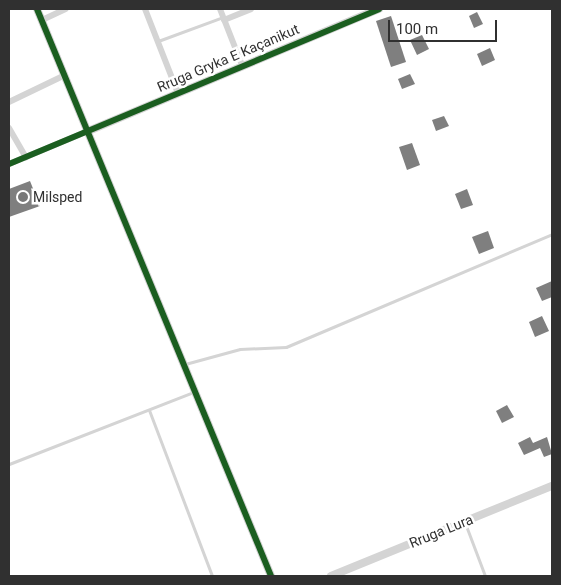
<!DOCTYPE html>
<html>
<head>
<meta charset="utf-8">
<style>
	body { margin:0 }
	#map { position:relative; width:561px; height:585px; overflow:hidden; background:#fff; font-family:Roboto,sans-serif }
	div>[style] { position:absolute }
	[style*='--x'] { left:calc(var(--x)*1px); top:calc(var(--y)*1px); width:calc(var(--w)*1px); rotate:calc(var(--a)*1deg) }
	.building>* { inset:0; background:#7f7f7f }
	.service>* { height:3px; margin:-1.5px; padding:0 1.5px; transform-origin:1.5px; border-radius:1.5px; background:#d4d4d4 }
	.minor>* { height:6px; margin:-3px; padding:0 3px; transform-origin:3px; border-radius:3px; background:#d4d4d4 }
	.tertiary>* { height:8px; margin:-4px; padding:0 4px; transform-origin:4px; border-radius:4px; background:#d4d4d4 }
	.cycleway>* { height:6px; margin:-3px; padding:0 3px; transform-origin:3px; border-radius:3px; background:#1b5e20 }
	.dots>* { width:14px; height:14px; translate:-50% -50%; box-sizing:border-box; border:2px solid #fff; border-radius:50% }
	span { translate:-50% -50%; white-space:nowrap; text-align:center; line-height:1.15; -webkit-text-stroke:5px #fff; paint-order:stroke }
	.street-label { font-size:14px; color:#303030 }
	.poi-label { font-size:14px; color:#303030 }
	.left { translate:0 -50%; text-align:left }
	.frame { position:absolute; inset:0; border:10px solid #303030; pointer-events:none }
	.scale { position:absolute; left:388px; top:20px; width:109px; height:22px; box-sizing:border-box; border:2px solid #303030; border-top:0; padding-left:6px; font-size:15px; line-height:18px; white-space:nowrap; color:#303030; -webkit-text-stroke:4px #fff; paint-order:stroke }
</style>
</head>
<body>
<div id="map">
	<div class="building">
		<i style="clip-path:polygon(477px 12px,483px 24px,474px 28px,469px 16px)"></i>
		<i style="clip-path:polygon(391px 16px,406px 62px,391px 67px,376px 21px)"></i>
		<i style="clip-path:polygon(422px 35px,429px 49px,417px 55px,410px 40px)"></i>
		<i style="clip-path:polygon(490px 48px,495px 60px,482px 66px,477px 54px)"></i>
		<i style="clip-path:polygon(410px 74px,415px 84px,402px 89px,398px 79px)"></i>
		<i style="clip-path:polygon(444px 116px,449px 126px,436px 131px,432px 120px)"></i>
		<i style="clip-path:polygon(412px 143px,420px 165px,407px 170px,399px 147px)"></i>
		<i style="clip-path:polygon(30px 181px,40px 206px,9px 217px,9px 189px)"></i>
		<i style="clip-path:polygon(467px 189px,473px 205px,461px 209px,455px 194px)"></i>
		<i style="clip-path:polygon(488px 231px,494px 248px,479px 254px,472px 237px)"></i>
		<i style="clip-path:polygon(552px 281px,552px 297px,542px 301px,536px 288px)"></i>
		<i style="clip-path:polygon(542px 316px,549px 331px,535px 337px,529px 322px)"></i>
		<i style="clip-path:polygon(507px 405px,514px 417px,502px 423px,496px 411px)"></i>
		<i style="clip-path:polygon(530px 437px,533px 443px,547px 437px,552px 454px,544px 457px,540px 448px,524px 455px,518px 443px)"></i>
	</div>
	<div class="service">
		<i style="--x:158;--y:41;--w:69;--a:-20.3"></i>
		<i style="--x:185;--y:364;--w:57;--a:-15.3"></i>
		<i style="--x:240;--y:349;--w:46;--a:-2.5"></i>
		<i style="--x:286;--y:347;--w:289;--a:-23"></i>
		<i style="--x:149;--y:410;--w:178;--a:69.2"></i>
		<i style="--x:9;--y:464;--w:199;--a:-21.3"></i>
		<i style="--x:465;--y:523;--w:57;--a:69.3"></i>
	</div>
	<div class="minor">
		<i style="--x:145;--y:9;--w:90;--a:68.6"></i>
		<i style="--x:220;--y:9;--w:60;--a:68.6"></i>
		<i style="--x:42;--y:20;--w:26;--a:-25"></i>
		<i style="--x:224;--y:20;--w:29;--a:-22"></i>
		<i style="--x:9;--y:102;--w:60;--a:-25.7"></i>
		<i style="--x:9;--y:128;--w:34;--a:60"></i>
		<i style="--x:9;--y:164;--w:83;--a:-22.6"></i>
	</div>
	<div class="tertiary">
		<i style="--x:37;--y:9;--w:613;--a:67.57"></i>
		<i style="--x:86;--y:132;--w:318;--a:-22.8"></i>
		<i style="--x:331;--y:576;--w:239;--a:-22.2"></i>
	</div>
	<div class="cycleway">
		<i style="--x:37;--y:9;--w:613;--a:67.57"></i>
		<i style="--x:9;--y:164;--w:401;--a:-22.7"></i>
	</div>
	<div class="dots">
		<i style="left:23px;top:197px;background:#787878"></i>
	</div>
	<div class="street-label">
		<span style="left:228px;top:58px;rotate:-23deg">Rruga Gryka E Kaçanikut</span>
		<span style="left:441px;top:531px;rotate:-22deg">Rruga Lura</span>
	</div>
	<div class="poi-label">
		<span class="left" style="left:33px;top:197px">Milsped</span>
	</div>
	<div class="frame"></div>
	<div class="scale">100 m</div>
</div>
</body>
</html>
